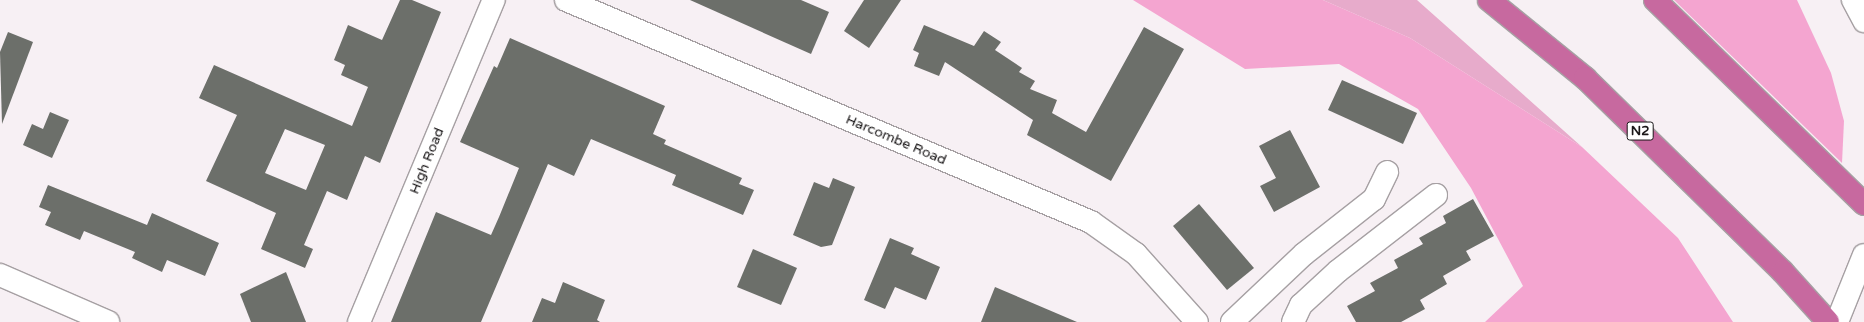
<!DOCTYPE html>
<html>
<head>
<meta charset="utf-8">
<style>
	body { margin:0 }
	#map { position:relative; width:1864px; height:322px; overflow:hidden; background:#f7f0f4; font-family:"Varela Round",sans-serif }
	div>[style] { position:absolute }
	[style*='--x'] { left:calc(var(--x)*1px); top:calc(var(--y)*1px); width:calc(var(--w)*1px); rotate:calc(var(--a)*1deg) }
	.green>* { inset:0; background:#e7abcb }
	.forest>* { inset:0; background:#f4a5d0 }
	.building>* { inset:0; background:#6c6f6a }
	.roads { filter:drop-shadow(1px 0 #a6a0a3) drop-shadow(-1px 0 #a6a0a3) drop-shadow(0 1px #a6a0a3) drop-shadow(0 -1px #a6a0a3) }
	.street>* { height:22px; margin:-11px; padding:0 11px; transform-origin:11px; border-radius:11px; background:#fff }
	.highway>* { height:22px; margin:-11px; padding:0 11px; transform-origin:11px; border-radius:11px; background:#c7699f }
	span { translate:-50% -50%; white-space:nowrap; text-align:center; line-height:1.15; -webkit-text-stroke:4px #fff; paint-order:stroke }
	.shield-label span { padding:1px 3px; background:#fff; border:1px solid; border-radius:3px; -webkit-text-stroke-width:0 }
	.shield-label { font-size:13px; color:#1a1718; font-weight:700 }
	.street-label { font-size:14px; color:#1a1718 }
</style>
</head>
<body>
<div id="map">
	<div class="green">
		<i style="clip-path:polygon(1323px 0,1417px 0,1582px 147px,1410px 38px)"></i>
	</div>
	<div class="forest">
		<i style="clip-path:polygon(1133px 0,1323px 0,1410px 38px,1582px 147px,1678px 238px,1733px 322px,1485px 322px,1523px 286px,1471px 188px,1418px 109px,1339px 64px,1245px 69px)"></i>
		<i style="clip-path:polygon(1674px 0,1797px 0,1831px 73px,1844px 121px,1842px 163px)"></i>
	</div>
	<div class="building">
		<i style="clip-path:polygon(evenodd,400px 0,412px 0,441px 12px,380px 163px,365px 156px,347px 200px,327px 191px,304px 245px,313px 249px,305px 268px,261px 249px,276px 213px,206px 181px,237px 115px,199px 98px,214px 65px,352px 126px,368px 87px,341px 75px,345px 65px,334px 60px,348px 25px,382px 40px,400px 0,285px 129px,325px 145px,306px 190px,265px 173px,285px 129px)"></i>
		<i style="clip-path:polygon(690px 0,801px 0,829px 12px,811px 54px)"></i>
		<i style="clip-path:polygon(864px 0,901px 0,869px 48px,844px 31px)"></i>
		<i style="clip-path:polygon(924px 25px,974px 46px,984px 31px,1001px 42px,995px 50px,1022px 68px,1019px 72px,1035px 81px,1030px 89px,1057px 100px,1052px 113px,1086px 132px,1144px 27px,1184px 49px,1111px 181px,1027px 135px,1033px 120px,945px 62px,939px 76px,914px 66px,919px 53px,913px 50px)"></i>
		<i style="clip-path:polygon(8px 32px,33px 42px,2px 124px,0 52px)"></i>
		<i style="clip-path:polygon(510px 38px,665px 106px,653px 134px,666px 140px,664px 144px,742px 178px,739px 184px,754px 190px,743px 215px,672px 185px,676px 175px,591px 139px,574px 176px,548px 164px,481px 322px,391px 322px,436px 212px,491px 235px,499px 217px,519px 168px,460px 142px,494px 66px,497px 68px)"></i>
		<i style="clip-path:polygon(1342px 80px,1417px 113px,1403px 144px,1328px 110px)"></i>
		<i style="clip-path:polygon(50px 112px,69px 120px,52px 158px,23px 145px,32px 124px,43px 129px)"></i>
		<i style="clip-path:polygon(1290px 130px,1320px 187px,1274px 212px,1260px 186px,1276px 178px,1259px 146px)"></i>
		<i style="clip-path:polygon(833px 178px,855px 187px,832px 245px,821px 247px,793px 235px,814px 182px,829px 188px)"></i>
		<i style="clip-path:polygon(48px 185px,147px 225px,152px 213px,219px 243px,205px 276px,167px 260px,162px 272px,132px 258px,135px 252px,84px 231px,80px 240px,45px 225px,51px 212px,39px 207px)"></i>
		<i style="clip-path:polygon(1473px 199px,1494px 236px,1466px 251px,1471px 260px,1443px 276px,1447px 284px,1420px 300px,1425px 309px,1401px 322px,1356px 322px,1347px 306px,1375px 291px,1370px 283px,1398px 268px,1394px 260px,1423px 244px,1419px 238px,1446px 223px,1443px 216px)"></i>
		<i style="clip-path:polygon(1199px 204px,1254px 268px,1227px 290px,1173px 226px)"></i>
		<i style="clip-path:polygon(890px 238px,914px 248px,911px 254px,940px 267px,926px 300px,895px 287px,885px 309px,864px 300px)"></i>
		<i style="clip-path:polygon(753px 249px,797px 268px,781px 305px,737px 287px)"></i>
		<i style="clip-path:polygon(286px 272px,306px 322px,251px 322px,240px 294px)"></i>
		<i style="clip-path:polygon(563px 282px,605px 300px,597px 320px,600px 322px,532px 322px,542px 298px,555px 303px)"></i>
		<i style="clip-path:polygon(995px 287px,1077px 322px,981px 322px)"></i>
	</div>
	<div class="roads">
		<div class="street">
			<i style="--x:566;--y:0;--w:570;--a:22.92"></i>
			<i style="--x:1091;--y:222;--w:55;--a:35.4"></i>
			<i style="--x:1136;--y:254;--w:91;--a:48.1"></i>
			<i style="--x:1853;--y:0;--w:24;--a:62"></i>
			<i style="--x:0;--y:275;--w:118;--a:23.5"></i>
			<i style="--x:359;--y:322;--w:349;--a:-67.3"></i>
			<i style="--x:1232;--y:322;--w:99;--a:-43.4"></i>
			<i style="--x:1304;--y:254;--w:89;--a:-38.2"></i>
			<i style="--x:1374;--y:199;--w:30;--a:-64"></i>
			<i style="--x:1293;--y:322;--w:19;--a:-65"></i>
			<i style="--x:1301;--y:305;--w:50;--a:-42.6"></i>
			<i style="--x:1338;--y:271;--w:124;--a:-37.8"></i>
			<i style="--x:1837;--y:322;--w:72;--a:-68.1"></i>
		</div>
		<div class="highway">
			<i style="--x:1489;--y:0;--w:124;--a:39.1"></i>
			<i style="--x:1585;--y:78;--w:277;--a:44.4"></i>
			<i style="--x:1783;--y:272;--w:67;--a:48"></i>
			<i style="--x:1655;--y:0;--w:292;--a:44.3"></i>
		</div>
	</div>
	<div class="shield-label">
		<span style="left:1640px;top:131px">N2</span>
	</div>
	<div class="street-label">
		<span style="left:896px;top:140px;rotate:23deg">Harcombe Road</span>
		<span style="left:427px;top:161px;rotate:-68deg">High Road</span>
	</div>
</div>
</body>
</html>
